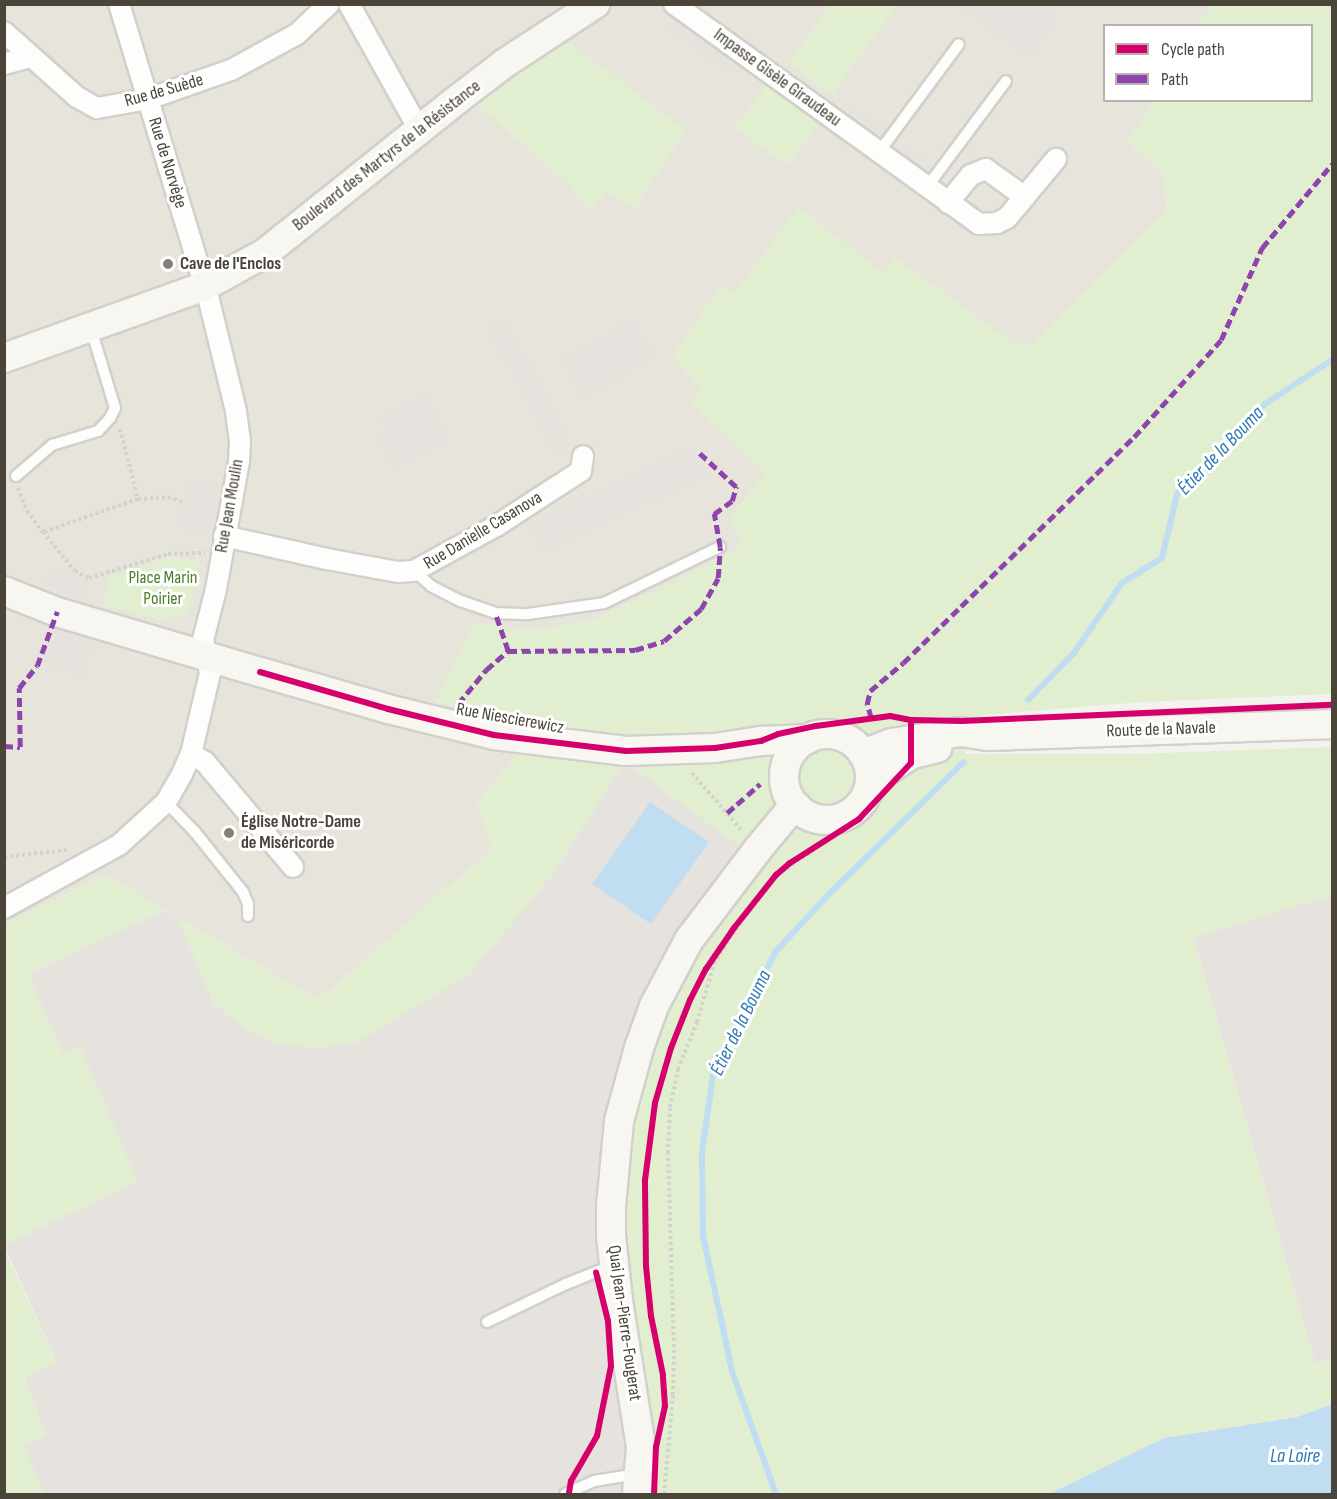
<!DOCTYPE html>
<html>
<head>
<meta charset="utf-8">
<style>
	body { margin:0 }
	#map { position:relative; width:1337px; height:1499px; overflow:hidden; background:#f4f2ee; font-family:"Sofia Sans Condensed",sans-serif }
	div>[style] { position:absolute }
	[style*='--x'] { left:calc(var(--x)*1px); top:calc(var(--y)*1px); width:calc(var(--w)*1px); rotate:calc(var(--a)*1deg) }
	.residential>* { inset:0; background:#e7e4dc }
	.industrial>* { inset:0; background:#e6e2de }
	.green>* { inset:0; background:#e1eecf }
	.parking>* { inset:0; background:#e6e3df }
	.water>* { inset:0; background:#c0ddf1 }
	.stream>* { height:6px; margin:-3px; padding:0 3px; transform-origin:3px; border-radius:3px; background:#c0ddf1 }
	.path>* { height:4px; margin-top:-2px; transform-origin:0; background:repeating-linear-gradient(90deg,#d3d2cc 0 3px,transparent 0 6px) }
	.roads { filter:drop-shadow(2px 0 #d2d0cb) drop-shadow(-2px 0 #d2d0cb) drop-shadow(0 2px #d2d0cb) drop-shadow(0 -2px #d2d0cb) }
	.lane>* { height:10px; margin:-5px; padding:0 5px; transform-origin:5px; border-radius:5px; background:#fdfdfc }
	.street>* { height:20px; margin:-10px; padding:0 10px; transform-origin:10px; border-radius:10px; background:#fdfdfc }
	.secondary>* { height:28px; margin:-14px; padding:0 14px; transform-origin:14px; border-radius:14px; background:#f7f6f1 }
	.secondary>.ring { margin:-14px; padding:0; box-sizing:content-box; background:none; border:28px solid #f7f6f1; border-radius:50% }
	.quiet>* { height:4.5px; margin-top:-2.25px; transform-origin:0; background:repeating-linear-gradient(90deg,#8e44ad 0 9px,transparent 0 13.5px) }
	.cycleway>* { height:6px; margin:-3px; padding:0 3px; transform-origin:3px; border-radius:3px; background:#d6006c }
	.dots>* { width:16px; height:16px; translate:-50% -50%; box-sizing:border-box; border:3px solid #fff; border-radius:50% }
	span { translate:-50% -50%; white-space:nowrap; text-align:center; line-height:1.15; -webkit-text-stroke:6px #fff; paint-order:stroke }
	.street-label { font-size:18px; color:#4b4439 }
	.poi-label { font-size:18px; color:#4b4439; font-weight:700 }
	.left { translate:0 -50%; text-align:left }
	.park-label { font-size:18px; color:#4a7f2a }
	.water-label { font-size:20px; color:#2e7ab2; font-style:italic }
	.frame { position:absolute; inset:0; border:6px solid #4b4439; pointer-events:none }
	.legend { position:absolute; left:1103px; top:24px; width:210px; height:78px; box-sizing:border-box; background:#fff; border:2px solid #b7b4b0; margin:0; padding:8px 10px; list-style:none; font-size:18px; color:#4b4439 }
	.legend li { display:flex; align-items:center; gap:12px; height:30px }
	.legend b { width:30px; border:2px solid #b7b4b0 }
</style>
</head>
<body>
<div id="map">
	<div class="residential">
		<i style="clip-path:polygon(5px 5px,1212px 5px,1199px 25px,1104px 26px,1104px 100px,1153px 101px,1128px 142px,1164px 175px,1167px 210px,1031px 345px,742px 546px,666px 586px,593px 620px,532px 631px,475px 623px,545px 720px,477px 803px,492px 849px,318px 1000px,106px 875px,5px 924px)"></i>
	</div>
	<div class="industrial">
		<i style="clip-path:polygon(625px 762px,761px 861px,643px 1494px,39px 1494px,44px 1492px,23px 1445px,46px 1435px,24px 1377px,56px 1361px,4px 1245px,137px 1181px,80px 1047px,63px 1054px,28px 974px,165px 910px,178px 918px,214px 1004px,277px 1043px,549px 879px)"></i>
		<i style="clip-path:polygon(1332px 895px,1332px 1358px,1315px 1364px,1193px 937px)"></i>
	</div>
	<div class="green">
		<i style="clip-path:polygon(830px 5px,897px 5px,832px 95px,788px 63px)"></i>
		<i style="clip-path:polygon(1212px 5px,1332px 5px,1332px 694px,1142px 702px,984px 715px,964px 754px,1134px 754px,1332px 747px,1332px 895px,1193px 938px,1315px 1364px,1332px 1358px,1332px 1404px,1297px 1417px,1164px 1438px,1049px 1494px,643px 1494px,621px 1264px,620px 1175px,655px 1029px,691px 951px,761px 861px,625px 762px,549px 879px,469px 975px,358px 1042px,317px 1049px,277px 1043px,244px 1028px,214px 1004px,178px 918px,318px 1000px,492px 849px,477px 803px,545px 720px,434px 703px,475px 623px,532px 631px,593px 620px,666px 586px,742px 546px,730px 517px,765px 473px,689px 401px,702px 390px,672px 357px,721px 285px,735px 293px,798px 207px,883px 272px,895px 257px,1016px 345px,1031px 345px,1167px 210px,1164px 175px,1127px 142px,1153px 101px,1312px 100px,1312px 26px,1199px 25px)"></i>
		<i style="clip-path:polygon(568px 41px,686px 130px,635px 209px,607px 192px,589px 210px,571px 188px,476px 103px)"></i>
		<i style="clip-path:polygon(769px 83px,821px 123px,787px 166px,735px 127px)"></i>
		<i style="clip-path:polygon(168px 557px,200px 561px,188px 612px,164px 621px,103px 605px,111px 576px)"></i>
		<i style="clip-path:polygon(106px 875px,165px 910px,28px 974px,63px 1054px,81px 1047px,137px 1181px,5px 1245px,5px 924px)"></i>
		<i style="clip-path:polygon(4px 1248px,56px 1362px,24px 1377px,46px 1435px,23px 1445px,44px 1492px,39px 1494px,5px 1494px)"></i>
	</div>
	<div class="parking">
		<i style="clip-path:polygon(958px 5px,1034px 5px,1057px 19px,1030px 56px)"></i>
		<i style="clip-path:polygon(677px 18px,735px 59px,727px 70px,670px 28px)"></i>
		<i style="clip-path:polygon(852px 108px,887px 133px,880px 143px,845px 118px)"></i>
		<i style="clip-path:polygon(896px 138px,937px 169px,929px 180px,888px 149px)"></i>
		<i style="clip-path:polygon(633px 320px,654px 358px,584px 397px,563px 359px)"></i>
		<i style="clip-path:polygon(505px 321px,573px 446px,557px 454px,489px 329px)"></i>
		<i style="clip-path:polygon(426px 394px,450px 439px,395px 468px,380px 439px,388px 434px,380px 418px)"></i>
		<i style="clip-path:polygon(693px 447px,706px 475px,544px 550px,531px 523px)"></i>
		<i style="clip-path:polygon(188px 481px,222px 490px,209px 535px,176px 526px)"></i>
		<i style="clip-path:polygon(50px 567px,90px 580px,83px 598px,44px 585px)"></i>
		<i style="clip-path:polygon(55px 627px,93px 639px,82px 675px,44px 662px)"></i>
	</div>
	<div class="water">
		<i style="clip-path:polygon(650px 802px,709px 842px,651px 924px,592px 884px)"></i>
		<i style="clip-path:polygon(1332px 1404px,1332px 1494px,1049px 1494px,1164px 1438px,1297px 1417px)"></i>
	</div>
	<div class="stream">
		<i style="--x:1028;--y:700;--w:66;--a:-45.6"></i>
		<i style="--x:1074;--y:653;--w:85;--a:-55.6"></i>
		<i style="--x:1122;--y:583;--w:47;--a:-32"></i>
		<i style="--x:1162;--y:558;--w:66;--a:-76.8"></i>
		<i style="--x:1177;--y:494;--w:126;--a:-45.6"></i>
		<i style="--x:1265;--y:404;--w:80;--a:-33.3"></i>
		<i style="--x:776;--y:1494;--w:131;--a:-109.7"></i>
		<i style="--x:732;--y:1371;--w:138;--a:-102.1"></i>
		<i style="--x:703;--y:1236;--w:85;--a:-90.7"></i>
		<i style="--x:702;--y:1151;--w:76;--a:-81.7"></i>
		<i style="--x:713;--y:1076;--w:140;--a:-63.3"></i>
		<i style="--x:776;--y:951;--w:79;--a:-47"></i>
		<i style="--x:830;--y:893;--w:187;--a:-44.4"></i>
	</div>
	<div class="path">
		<i style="--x:120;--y:429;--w:72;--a:75.6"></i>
		<i style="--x:138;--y:499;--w:30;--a:-4"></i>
		<i style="--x:168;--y:497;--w:16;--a:18"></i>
		<i style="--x:18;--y:488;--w:25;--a:69"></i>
		<i style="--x:27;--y:511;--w:26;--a:53"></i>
		<i style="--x:138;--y:499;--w:101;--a:160.8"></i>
		<i style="--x:43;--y:532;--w:50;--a:50.6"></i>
		<i style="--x:75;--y:571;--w:16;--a:27"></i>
		<i style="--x:89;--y:578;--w:83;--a:-16.9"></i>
		<i style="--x:168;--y:554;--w:37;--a:-2"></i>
		<i style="--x:692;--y:773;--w:77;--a:49.2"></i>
		<i style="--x:4;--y:857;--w:64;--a:-6.2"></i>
		<i style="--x:664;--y:1494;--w:99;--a:-84.8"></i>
		<i style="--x:673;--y:1395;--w:42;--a:-88.6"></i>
		<i style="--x:674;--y:1353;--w:200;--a:-91.7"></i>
		<i style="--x:668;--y:1153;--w:46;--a:-87.5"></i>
		<i style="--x:670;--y:1107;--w:39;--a:-78"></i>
		<i style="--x:678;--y:1069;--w:51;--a:-68"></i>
		<i style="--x:697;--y:1022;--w:60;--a:-73.7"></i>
		<i style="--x:714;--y:964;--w:35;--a:-59"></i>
		<i style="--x:732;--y:934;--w:74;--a:-52.7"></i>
		<i style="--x:777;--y:875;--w:70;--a:-34.6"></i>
		<i style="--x:835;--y:835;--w:18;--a:-71"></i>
	</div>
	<div class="roads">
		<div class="lane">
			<i style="--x:879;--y:152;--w:134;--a:-53.5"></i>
			<i style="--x:927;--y:187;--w:132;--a:-53.3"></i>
			<i style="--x:16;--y:476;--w:48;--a:-40.7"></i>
			<i style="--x:52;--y:445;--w:48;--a:-16.9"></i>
			<i style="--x:98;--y:431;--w:18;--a:-47"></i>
			<i style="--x:110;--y:418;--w:11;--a:-63"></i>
			<i style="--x:115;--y:408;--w:83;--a:-106.9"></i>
			<i style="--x:414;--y:571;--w:23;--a:41"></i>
			<i style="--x:431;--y:586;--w:34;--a:27"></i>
			<i style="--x:461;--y:601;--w:36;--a:19"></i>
			<i style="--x:495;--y:613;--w:33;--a:2"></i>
			<i style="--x:528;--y:614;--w:77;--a:-8.2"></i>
			<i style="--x:604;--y:603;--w:129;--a:-25.8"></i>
			<i style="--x:166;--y:802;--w:42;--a:46"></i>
			<i style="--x:195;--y:832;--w:77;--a:51.3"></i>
			<i style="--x:243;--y:892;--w:13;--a:67"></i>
			<i style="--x:248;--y:904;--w:12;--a:90"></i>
			<i style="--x:487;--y:1322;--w:88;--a:-25.7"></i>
			<i style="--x:566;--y:1284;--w:40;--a:-22"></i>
			<i style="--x:603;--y:1269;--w:10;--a:-11"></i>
			<i style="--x:565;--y:1494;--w:32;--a:-24"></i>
			<i style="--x:594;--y:1481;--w:44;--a:-9.2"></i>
		</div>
		<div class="street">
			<i style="--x:349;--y:4;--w:143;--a:60.8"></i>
			<i style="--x:674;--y:4;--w:376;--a:35.8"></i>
			<i style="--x:979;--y:224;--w:18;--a:-3"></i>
			<i style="--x:997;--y:223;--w:11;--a:-27"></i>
			<i style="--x:1007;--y:218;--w:77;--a:-50.3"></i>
			<i style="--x:4;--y:32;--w:98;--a:41.7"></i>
			<i style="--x:77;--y:97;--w:23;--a:29"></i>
			<i style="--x:97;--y:108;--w:52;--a:-10"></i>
			<i style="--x:148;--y:99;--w:88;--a:-19.3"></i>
			<i style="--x:231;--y:70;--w:75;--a:-28.6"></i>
			<i style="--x:297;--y:34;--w:44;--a:-43.2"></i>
			<i style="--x:4;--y:64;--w:28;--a:-15"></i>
			<i style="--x:948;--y:203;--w:36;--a:-51"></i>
			<i style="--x:971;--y:175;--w:16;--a:-22"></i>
			<i style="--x:986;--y:169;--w:48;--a:35.7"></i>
			<i style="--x:224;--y:536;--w:106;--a:12.6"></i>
			<i style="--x:327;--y:559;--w:72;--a:10.4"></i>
			<i style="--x:398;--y:572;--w:16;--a:-4"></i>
			<i style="--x:414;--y:571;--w:94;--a:-28.8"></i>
			<i style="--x:496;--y:526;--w:101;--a:-32.9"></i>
			<i style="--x:581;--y:471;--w:15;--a:-82"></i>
			<i style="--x:191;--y:754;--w:16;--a:30"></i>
			<i style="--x:205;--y:762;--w:137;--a:50"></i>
			<i style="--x:4;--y:908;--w:131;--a:-28.7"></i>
			<i style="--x:119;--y:845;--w:64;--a:-42.5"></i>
			<i style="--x:166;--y:802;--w:32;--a:-60"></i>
			<i style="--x:182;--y:774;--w:22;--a:-66"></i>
			<i style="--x:191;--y:754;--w:83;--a:-76.8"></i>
			<i style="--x:210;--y:673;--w:34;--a:-102"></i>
			<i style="--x:203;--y:640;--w:53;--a:-75.7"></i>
			<i style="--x:216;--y:589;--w:130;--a:-79.8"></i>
			<i style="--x:239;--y:461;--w:20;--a:-87"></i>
			<i style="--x:240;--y:441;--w:30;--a:-98"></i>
			<i style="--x:236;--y:411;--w:114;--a:-103.7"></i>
			<i style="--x:209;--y:300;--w:309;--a:-106.9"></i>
		</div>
		<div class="secondary">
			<i style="--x:4;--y:358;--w:214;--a:-19.7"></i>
			<i style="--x:205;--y:286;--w:68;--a:-28.8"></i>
			<i style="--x:265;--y:253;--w:242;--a:-38.6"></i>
			<i style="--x:454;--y:102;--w:64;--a:-37.4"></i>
			<i style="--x:505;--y:63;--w:108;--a:-33.2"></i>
			<i style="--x:4;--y:591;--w:57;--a:21.6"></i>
			<i style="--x:57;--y:612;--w:212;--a:16.5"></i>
			<i style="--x:260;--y:672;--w:133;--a:16.1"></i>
			<i style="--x:388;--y:709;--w:109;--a:13.8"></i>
			<i style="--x:494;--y:735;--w:133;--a:6.9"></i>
			<i style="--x:626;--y:751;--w:89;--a:-1.9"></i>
			<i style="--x:715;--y:748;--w:47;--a:-8.7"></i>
			<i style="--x:761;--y:741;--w:47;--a:-2.4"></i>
			<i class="ring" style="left:784px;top:734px;width:58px;height:58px"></i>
			<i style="--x:863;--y:754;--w:31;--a:-21"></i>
			<i style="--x:892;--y:743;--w:69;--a:-9.2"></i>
			<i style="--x:960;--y:732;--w:29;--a:8"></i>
			<i style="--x:989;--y:736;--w:343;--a:-2"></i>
			<i style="--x:869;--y:789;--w:25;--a:-47"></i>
			<i style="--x:886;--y:771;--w:31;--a:-33"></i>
			<i style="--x:912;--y:754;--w:26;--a:-13"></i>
			<i style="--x:637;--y:1494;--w:47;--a:-85.1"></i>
			<i style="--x:641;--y:1447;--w:149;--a:-98.9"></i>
			<i style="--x:618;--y:1300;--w:64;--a:-96.2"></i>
			<i style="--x:611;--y:1236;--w:30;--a:-90"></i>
			<i style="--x:611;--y:1206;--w:85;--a:-84.6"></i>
			<i style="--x:619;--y:1121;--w:76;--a:-74.7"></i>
			<i style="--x:639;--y:1048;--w:45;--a:-70.3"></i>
			<i style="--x:654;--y:1006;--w:75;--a:-62.1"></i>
			<i style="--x:689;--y:940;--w:114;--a:-52.8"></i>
			<i style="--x:758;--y:849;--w:47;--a:-50.2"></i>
			<i style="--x:788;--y:813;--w:11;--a:-34"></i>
		</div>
	</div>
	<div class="quiet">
		<i style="--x:508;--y:651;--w:127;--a:-0.5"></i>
		<i style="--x:635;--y:650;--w:30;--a:-17"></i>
		<i style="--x:664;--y:641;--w:49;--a:-40.9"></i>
		<i style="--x:701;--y:609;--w:35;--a:-61"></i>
		<i style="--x:718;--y:578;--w:31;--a:-86"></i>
		<i style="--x:720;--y:547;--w:34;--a:-100"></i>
		<i style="--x:714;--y:514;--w:22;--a:-36"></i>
		<i style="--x:732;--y:501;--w:15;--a:-74"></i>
		<i style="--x:736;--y:487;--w:52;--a:-137.4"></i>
		<i style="--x:458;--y:704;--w:44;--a:-50.5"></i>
		<i style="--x:486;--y:670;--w:29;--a:-41"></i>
		<i style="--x:508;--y:651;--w:40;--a:-108.9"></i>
		<i style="--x:871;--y:718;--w:15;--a:-106"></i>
		<i style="--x:867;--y:704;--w:13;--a:-77"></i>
		<i style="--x:870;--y:691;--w:43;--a:-40.3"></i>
		<i style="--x:903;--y:663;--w:323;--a:-44.4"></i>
		<i style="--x:1134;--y:437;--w:130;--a:-48.1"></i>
		<i style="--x:1221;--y:340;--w:101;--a:-66"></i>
		<i style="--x:1262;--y:248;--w:109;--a:-50.2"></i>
		<i style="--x:4;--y:746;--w:16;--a:4"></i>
		<i style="--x:20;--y:747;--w:59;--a:-91"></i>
		<i style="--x:19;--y:688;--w:28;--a:-51"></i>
		<i style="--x:37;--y:666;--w:58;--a:-69.7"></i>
		<i style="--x:727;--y:813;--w:44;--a:-41.3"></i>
	</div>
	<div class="cycleway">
		<i style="--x:260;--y:672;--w:133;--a:16.1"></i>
		<i style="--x:388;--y:709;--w:109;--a:13.8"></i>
		<i style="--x:494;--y:735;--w:133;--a:6.9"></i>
		<i style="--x:626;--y:751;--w:89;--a:-1.9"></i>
		<i style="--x:715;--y:748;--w:47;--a:-8.7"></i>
		<i style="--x:761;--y:741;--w:18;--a:-22"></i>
		<i style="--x:778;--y:734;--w:39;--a:-12"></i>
		<i style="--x:816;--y:726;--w:75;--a:-7.7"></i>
		<i style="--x:890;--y:716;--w:21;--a:11"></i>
		<i style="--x:911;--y:720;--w:51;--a:1.1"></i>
		<i style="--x:962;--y:721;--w:370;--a:-2.5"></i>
		<i style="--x:569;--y:1493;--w:12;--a:-81"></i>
		<i style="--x:571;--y:1481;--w:52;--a:-60"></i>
		<i style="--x:597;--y:1436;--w:71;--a:-78.7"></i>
		<i style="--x:611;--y:1366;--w:45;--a:-93.8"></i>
		<i style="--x:608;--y:1321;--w:50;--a:-103.8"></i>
		<i style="--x:654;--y:1494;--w:47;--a:-87.6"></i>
		<i style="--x:656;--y:1447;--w:42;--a:-77.6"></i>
		<i style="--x:665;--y:1406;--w:31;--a:-94"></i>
		<i style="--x:663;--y:1375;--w:60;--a:-101.5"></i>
		<i style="--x:651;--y:1316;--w:50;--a:-95.7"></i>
		<i style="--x:646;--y:1266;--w:86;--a:-90.7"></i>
		<i style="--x:645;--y:1180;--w:78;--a:-82.6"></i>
		<i style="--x:655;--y:1103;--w:57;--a:-73.8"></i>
		<i style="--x:671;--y:1048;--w:52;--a:-68.4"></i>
		<i style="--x:690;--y:1000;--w:35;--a:-63"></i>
		<i style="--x:706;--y:969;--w:50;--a:-55.7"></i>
		<i style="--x:734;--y:928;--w:68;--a:-51.6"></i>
		<i style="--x:776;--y:875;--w:18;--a:-41"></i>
		<i style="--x:790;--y:863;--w:82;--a:-32.5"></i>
		<i style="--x:859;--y:819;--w:76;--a:-47.1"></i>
		<i style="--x:911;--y:763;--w:43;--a:-90"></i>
	</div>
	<div class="dots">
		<i style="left:168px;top:264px;background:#868178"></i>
		<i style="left:229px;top:833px;background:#868178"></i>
	</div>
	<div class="street-label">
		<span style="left:777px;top:78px;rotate:36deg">Impasse Gisèle Giraudeau</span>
		<span style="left:164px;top:91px;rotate:-16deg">Rue de Suède</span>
		<span style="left:387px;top:156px;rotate:-38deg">Boulevard des Martyrs de la Résistance</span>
		<span style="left:167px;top:163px;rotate:73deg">Rue de Norvège</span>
		<span style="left:230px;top:506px;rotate:-80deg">Rue Jean Moulin</span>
		<span style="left:483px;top:531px;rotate:-31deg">Rue Danielle Casanova</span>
		<span style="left:510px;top:719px;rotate:10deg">Rue Niescierewicz</span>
		<span style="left:1161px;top:730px;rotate:-2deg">Route de la Navale</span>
		<span style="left:624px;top:1323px;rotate:82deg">Quai Jean-Pierre-Fougerat</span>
	</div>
	<div class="poi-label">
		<span class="left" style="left:180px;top:264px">Cave de l'Enclos</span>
		<span class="left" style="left:241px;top:833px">Église Notre-Dame<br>de Miséricorde</span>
	</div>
	<div class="park-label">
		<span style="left:163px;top:589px">Place Marin<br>Poirier</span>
	</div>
	<div class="water-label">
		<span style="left:1221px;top:451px;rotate:-46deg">Étier de la Bouma</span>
		<span style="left:741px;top:1023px;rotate:-64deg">Étier de la Bouma</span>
		<span style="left:1295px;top:1456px">La Loire</span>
	</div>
	<div class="frame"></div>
	<ul class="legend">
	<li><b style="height:8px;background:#d6006c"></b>Cycle path</li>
	<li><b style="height:8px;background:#8e44ad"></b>Path</li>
	</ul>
</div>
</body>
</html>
